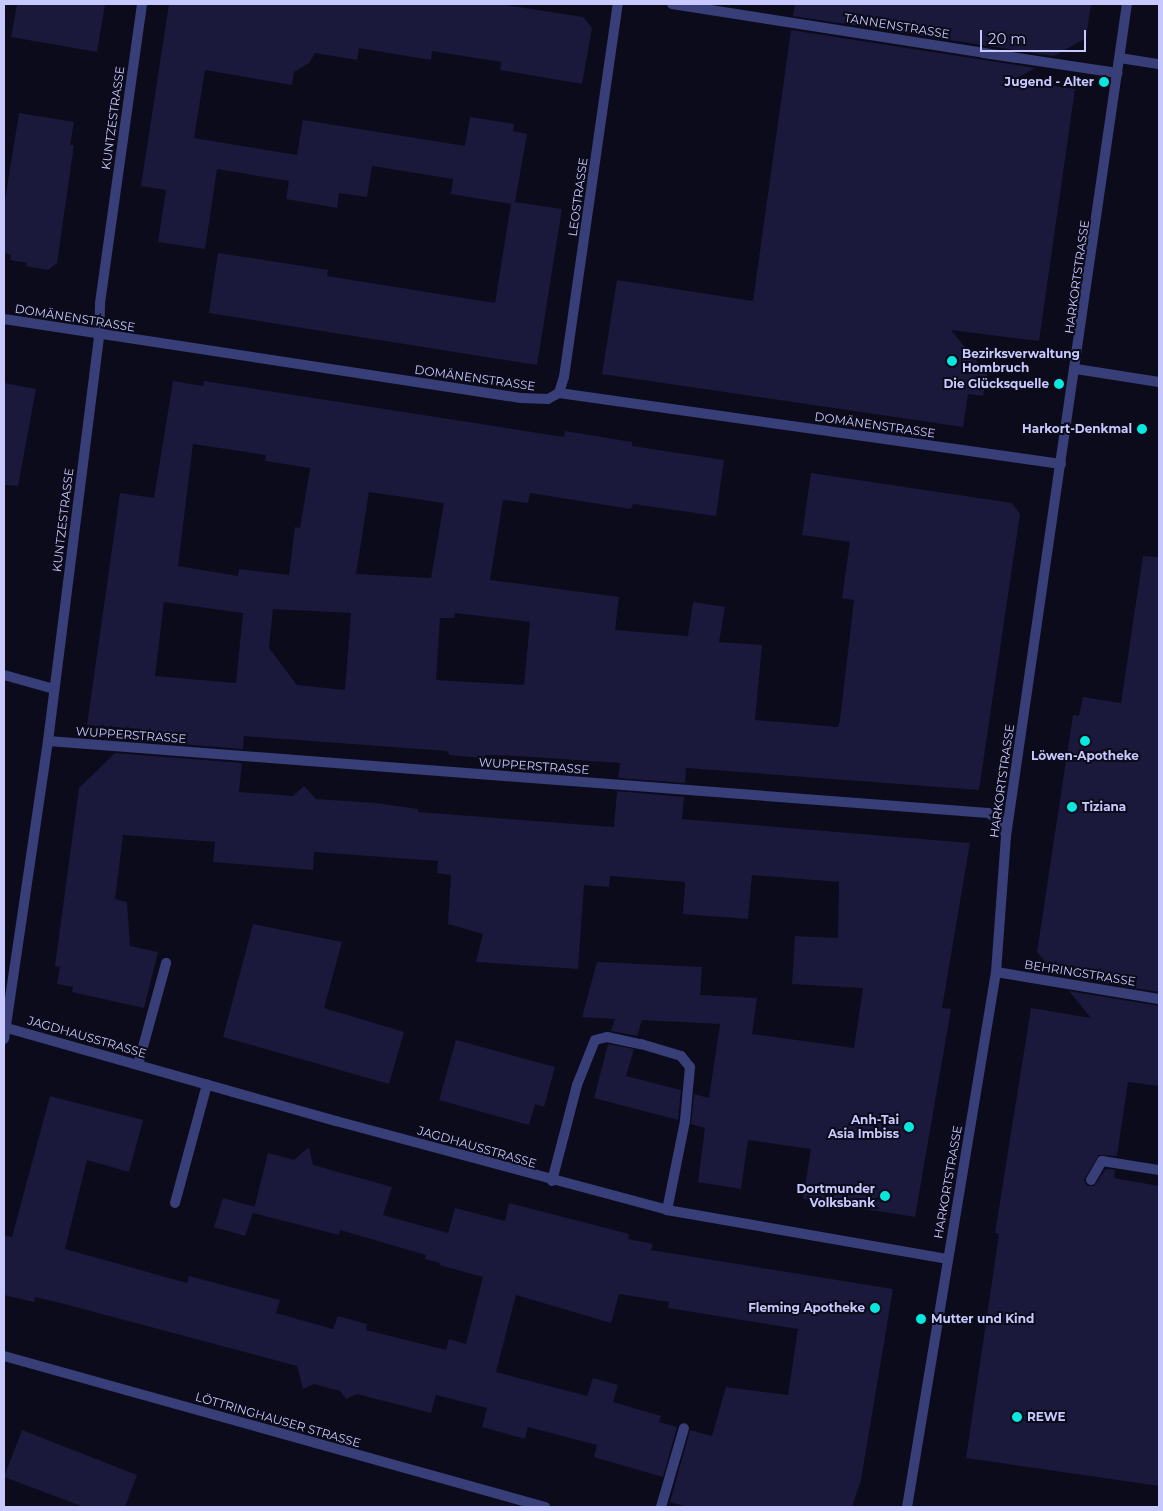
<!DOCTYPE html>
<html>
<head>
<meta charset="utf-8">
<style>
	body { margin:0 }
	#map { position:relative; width:1163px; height:1511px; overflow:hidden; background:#0c0b1b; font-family:Montserrat,sans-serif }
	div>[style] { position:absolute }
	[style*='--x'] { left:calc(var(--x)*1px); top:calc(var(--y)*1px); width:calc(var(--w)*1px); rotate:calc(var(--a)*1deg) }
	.building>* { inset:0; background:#1a183b }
	.service>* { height:10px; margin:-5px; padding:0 5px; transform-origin:5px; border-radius:5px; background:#383e78 }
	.pedestrian>* { height:10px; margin:-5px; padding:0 5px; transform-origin:5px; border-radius:5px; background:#383e78 }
	.minor>* { height:10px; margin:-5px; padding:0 5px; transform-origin:5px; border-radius:5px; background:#383e78 }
	.tertiary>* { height:10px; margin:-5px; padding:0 5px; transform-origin:5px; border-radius:5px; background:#383e78 }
	.dots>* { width:14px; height:14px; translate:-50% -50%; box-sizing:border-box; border:2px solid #0c0b1b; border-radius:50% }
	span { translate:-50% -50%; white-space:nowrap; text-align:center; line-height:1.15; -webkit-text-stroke:4px #0c0b1b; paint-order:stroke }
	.street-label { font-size:12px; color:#c7c8fd }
	.poi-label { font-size:12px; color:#c7c8fd; font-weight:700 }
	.right { translate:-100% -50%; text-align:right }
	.left { translate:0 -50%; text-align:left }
	.frame { position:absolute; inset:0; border:5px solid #c7c8fd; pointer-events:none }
	.scale { position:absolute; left:980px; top:30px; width:106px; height:22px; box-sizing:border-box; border:2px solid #c7c8fd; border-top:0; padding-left:6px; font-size:15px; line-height:18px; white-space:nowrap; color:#c7c8fd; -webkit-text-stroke:4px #0c0b1b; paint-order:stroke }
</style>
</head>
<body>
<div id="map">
	<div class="building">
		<i style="clip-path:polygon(17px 4px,105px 4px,97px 52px,11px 37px)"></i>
		<i style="clip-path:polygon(169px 4px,499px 4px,583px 17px,592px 28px,582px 84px,500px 70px,501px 62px,432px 51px,431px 60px,359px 48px,357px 60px,315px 53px,309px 63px,294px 72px,292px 85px,205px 70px,194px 138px,297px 155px,303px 120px,465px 146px,470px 117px,514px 124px,513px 131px,527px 134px,515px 202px,562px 209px,537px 365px,209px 313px,218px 253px,328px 270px,327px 276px,495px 303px,511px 204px,451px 194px,453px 179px,372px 166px,367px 197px,339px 193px,337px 208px,286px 199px,289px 181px,217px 169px,205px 249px,158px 242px,166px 190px,141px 186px)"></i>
		<i style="clip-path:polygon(795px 4px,1091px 4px,1086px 38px,1054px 56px,793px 16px)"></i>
		<i style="clip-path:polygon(791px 30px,1035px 68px,1014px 80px,1075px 89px,1039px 341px,951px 330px,987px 374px,983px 396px,968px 394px,963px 427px,602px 374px,617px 280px,753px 301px)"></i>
		<i style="clip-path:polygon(19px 113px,74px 122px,70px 145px,74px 145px,57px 263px,48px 270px,26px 266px,27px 263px,10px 260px,11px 255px,4px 253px,4px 206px)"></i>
		<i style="clip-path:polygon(evenodd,173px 381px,203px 386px,204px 381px,564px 437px,565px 431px,632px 442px,632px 446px,724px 460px,716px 516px,633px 504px,631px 509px,530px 493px,528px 503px,503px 500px,490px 580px,619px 597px,615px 630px,688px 636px,693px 602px,725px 607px,719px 642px,762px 645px,755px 720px,838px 727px,840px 720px,854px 600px,842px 598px,850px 542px,802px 535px,811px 473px,1012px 503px,1020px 514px,979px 790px,686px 768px,685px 783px,618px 778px,620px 763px,517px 756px,486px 755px,482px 758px,450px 755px,447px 751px,244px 736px,243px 749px,129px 740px,141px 729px,87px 725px,120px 493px,154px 498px,173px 381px,193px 444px,266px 455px,265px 461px,310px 468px,300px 528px,295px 527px,289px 575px,239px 569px,238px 576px,178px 566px,193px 444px,173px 381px,369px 492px,444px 503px,431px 578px,356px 574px,369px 492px,173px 381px,164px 602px,243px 613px,236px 683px,155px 676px,164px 602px,173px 381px,273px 609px,351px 613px,345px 690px,297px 685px,269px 648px,273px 609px,173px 381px,455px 613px,530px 622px,524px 685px,436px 680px,440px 618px,454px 618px,455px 613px)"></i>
		<i style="clip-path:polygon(4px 383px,36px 389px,18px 486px,4px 485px)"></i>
		<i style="clip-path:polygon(1143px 556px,1159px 557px,1159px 992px,1056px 975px,1037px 952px,1073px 715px,1079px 716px,1083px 697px,1121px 703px)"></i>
		<i style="clip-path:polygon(115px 753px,242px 763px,239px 792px,293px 796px,304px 786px,316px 799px,376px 803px,418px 809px,418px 812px,614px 827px,617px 791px,684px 797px,682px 819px,970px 843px,942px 1008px,951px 1009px,915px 1217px,803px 1199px,811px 1149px,748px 1140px,741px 1189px,698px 1182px,705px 1128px,691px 1124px,694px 1094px,709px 1098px,720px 1024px,642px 1020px,637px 1036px,611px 1031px,615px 1019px,582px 1017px,597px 962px,702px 967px,700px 995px,757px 998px,752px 1034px,854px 1048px,863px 988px,792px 984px,795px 936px,838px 938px,839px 882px,752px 875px,748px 919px,683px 914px,685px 882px,610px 876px,609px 887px,584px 885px,578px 969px,476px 962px,483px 934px,448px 924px,451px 875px,437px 873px,438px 861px,314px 852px,313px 870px,213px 862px,215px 842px,123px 835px,115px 899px,127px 902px,130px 946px,158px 952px,144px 1008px,72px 992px,73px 987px,57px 984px,60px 967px,55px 966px,79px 788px)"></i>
		<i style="clip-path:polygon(253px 924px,342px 942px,324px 1008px,404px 1032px,389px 1084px,223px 1037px)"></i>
		<i style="clip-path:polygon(1069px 991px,1159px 1006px,1159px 1086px,1128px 1082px,1117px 1156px,1099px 1155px,1084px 1180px,1087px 1186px,1094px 1186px,1106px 1169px,1115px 1170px,1114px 1178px,1159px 1186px,1159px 1486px,966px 1458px,999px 1234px,995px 1233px,1031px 1008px,1091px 1018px)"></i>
		<i style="clip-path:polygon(456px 1040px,555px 1067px,544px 1107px,535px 1104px,529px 1125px,439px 1100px)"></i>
		<i style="clip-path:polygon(608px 1044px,634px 1049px,626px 1076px,681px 1090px,678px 1120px,594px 1098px)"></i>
		<i style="clip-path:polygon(50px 1096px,143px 1120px,129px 1172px,87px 1160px,65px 1249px,187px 1283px,189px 1276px,280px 1300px,276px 1313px,333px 1329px,338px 1316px,367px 1324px,366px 1330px,446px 1350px,449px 1339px,466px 1344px,483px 1277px,439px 1265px,440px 1263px,425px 1259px,426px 1255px,340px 1230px,339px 1235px,253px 1213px,268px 1153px,294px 1160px,309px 1147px,313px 1165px,392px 1187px,383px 1215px,448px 1233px,455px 1208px,505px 1221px,509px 1203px,629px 1234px,628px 1239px,653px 1244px,651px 1250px,893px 1289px,861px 1480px,852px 1507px,688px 1507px,670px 1502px,690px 1430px,712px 1436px,726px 1387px,788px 1395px,798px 1329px,668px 1308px,669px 1302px,619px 1294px,611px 1323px,516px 1295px,496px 1372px,587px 1396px,593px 1378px,618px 1385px,613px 1402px,661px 1416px,659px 1422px,677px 1427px,663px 1477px,594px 1457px,597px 1445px,528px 1427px,525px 1439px,482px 1427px,487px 1408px,436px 1395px,431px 1413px,357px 1394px,346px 1399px,340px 1391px,314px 1384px,303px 1389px,297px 1366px,68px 1305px,35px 1297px,34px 1302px,4px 1295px,4px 1235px,12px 1237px)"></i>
		<i style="clip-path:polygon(223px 1198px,255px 1207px,245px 1236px,214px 1227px)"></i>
		<i style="clip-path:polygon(22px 1430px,137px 1475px,125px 1507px,84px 1507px,4px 1477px)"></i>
	</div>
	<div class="service">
		<i style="--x:138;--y:1065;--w:106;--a:-74.6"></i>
		<i style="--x:1091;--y:1180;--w:22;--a:-60"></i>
		<i style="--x:1102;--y:1161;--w:58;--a:9"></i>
		<i style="--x:552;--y:1181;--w:99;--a:-75.4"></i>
		<i style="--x:577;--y:1085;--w:48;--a:-68.2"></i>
		<i style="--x:595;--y:1040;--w:12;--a:-14"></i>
		<i style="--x:607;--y:1037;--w:35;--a:12"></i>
		<i style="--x:641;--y:1044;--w:42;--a:16.7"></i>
		<i style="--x:681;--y:1056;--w:14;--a:51"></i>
		<i style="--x:690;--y:1067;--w:54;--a:95.3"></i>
		<i style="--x:685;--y:1121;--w:91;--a:101.4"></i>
		<i style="--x:175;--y:1203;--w:123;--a:-74.9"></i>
		<i style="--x:661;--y:1507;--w:82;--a:-73.8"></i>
	</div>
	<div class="pedestrian">
		<i style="--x:984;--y:53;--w:135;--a:8.5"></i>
		<i style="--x:1120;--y:58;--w:39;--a:9"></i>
		<i style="--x:1076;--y:369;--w:84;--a:8.9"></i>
		<i style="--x:559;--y:393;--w:507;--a:8.05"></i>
		<i style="--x:1006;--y:836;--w:841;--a:-81.73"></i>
	</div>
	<div class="minor">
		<i style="--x:672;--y:4;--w:316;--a:8.9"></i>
		<i style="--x:4;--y:319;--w:523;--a:8.69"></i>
		<i style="--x:521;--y:398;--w:27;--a:2"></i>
		<i style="--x:548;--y:399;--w:13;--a:-29"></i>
		<i style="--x:559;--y:393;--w:17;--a:-73"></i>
		<i style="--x:564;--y:377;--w:377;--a:-81.8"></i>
		<i style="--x:4;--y:675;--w:52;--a:15.6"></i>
		<i style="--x:48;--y:741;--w:943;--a:4.38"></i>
		<i style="--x:988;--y:813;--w:16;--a:30"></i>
		<i style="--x:1002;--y:821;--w:16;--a:75"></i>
		<i style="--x:1006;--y:836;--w:136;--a:94.2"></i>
		<i style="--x:996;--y:972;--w:542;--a:99.44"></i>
		<i style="--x:996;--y:972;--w:165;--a:9.4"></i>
		<i style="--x:4;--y:1024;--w:5;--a:53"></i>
		<i style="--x:7;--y:1028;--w:342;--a:15.8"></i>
		<i style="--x:336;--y:1121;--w:343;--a:15"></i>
		<i style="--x:667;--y:1210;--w:284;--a:9.9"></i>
		<i style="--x:4;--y:1039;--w:301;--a:-81.6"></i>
		<i style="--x:48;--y:741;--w:409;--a:-82.8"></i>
		<i style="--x:99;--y:335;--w:32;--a:-88"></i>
		<i style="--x:100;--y:303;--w:302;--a:-82"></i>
	</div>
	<div class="tertiary">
		<i style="--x:4;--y:1356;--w:562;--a:15.6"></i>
	</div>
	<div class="dots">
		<i style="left:1104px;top:82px;background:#08e8df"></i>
		<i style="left:952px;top:361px;background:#08e8df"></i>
		<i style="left:1059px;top:384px;background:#08e8df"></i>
		<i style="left:1142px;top:429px;background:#08e8df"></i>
		<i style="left:1085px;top:741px;background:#08e8df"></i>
		<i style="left:1072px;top:807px;background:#08e8df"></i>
		<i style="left:909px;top:1127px;background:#08e8df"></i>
		<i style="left:885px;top:1196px;background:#08e8df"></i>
		<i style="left:875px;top:1308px;background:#08e8df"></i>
		<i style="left:921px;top:1319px;background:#08e8df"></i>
		<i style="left:1017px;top:1417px;background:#08e8df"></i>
	</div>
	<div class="street-label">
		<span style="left:897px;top:26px;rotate:9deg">TANNENSTRASSE</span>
		<span style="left:113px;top:118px;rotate:-82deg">KUNTZESTRASSE</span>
		<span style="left:578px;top:197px;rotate:-82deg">LEOSTRASSE</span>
		<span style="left:1077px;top:277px;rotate:-82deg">HARKORTSTRASSE</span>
		<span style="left:75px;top:318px;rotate:9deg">DOMÄNENSTRASSE</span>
		<span style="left:475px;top:378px;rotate:8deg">DOMÄNENSTRASSE</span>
		<span style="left:875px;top:425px;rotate:8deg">DOMÄNENSTRASSE</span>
		<span style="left:63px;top:520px;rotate:-83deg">KUNTZESTRASSE</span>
		<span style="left:131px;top:735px;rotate:4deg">WUPPERSTRASSE</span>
		<span style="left:534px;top:766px;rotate:4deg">WUPPERSTRASSE</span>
		<span style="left:1002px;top:781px;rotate:-82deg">HARKORTSTRASSE</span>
		<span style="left:1080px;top:973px;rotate:9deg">BEHRINGSTRASSE</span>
		<span style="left:87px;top:1037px;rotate:16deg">JAGDHAUSSTRASSE</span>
		<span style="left:477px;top:1147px;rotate:16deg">JAGDHAUSSTRASSE</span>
		<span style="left:948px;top:1182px;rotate:-80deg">HARKORTSTRASSE</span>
		<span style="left:278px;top:1420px;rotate:16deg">LÖTTRINGHAUSER STRASSE</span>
	</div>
	<div class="poi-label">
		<span class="right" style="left:1094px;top:82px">Jugend - Alter</span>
		<span class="left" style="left:962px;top:361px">Bezirksverwaltung<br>Hombruch</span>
		<span class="right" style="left:1049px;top:384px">Die Glücksquelle</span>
		<span class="right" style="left:1132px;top:429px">Harkort-Denkmal</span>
		<span style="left:1085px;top:756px">Löwen-Apotheke</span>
		<span class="left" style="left:1082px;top:807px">Tiziana</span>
		<span class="right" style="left:899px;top:1127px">Anh-Tai<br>Asia Imbiss</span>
		<span class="right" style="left:875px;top:1196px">Dortmunder<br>Volksbank</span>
		<span class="right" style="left:865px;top:1308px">Fleming Apotheke</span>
		<span class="left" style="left:931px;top:1319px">Mutter und Kind</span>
		<span class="left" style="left:1027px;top:1417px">REWE</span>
	</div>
	<div class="frame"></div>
	<div class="scale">20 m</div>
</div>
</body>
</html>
